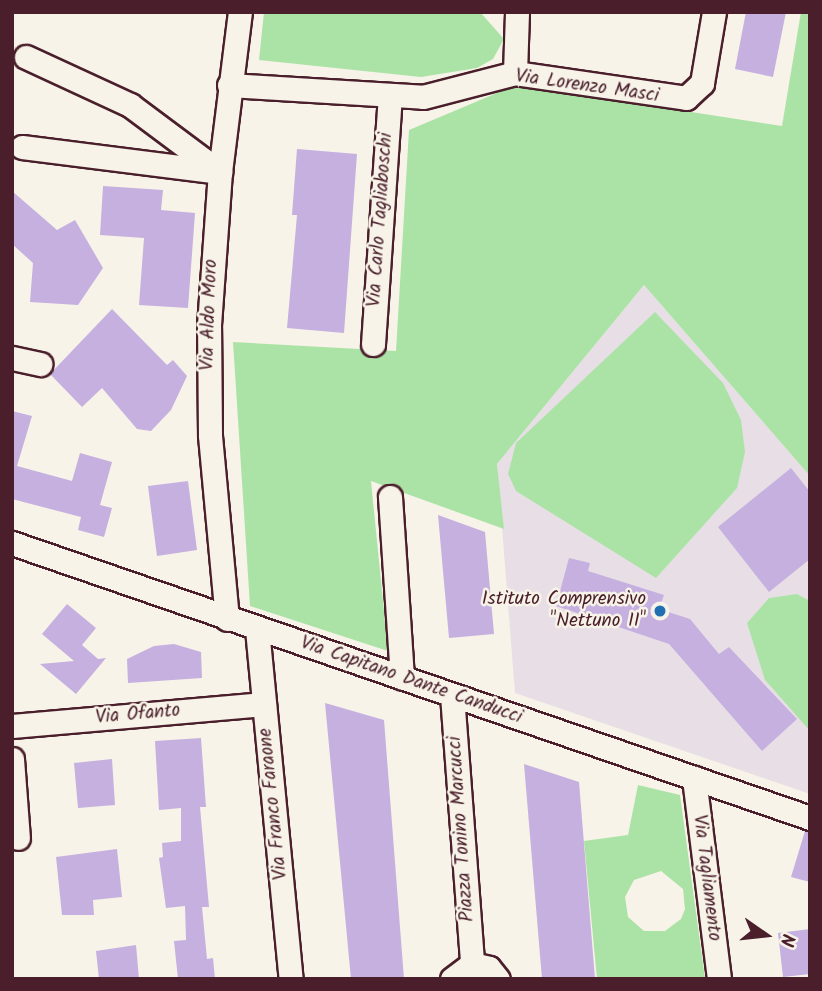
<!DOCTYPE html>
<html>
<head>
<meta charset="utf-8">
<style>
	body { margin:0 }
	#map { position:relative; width:822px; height:991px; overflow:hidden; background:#f7f3e8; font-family:Kalam,sans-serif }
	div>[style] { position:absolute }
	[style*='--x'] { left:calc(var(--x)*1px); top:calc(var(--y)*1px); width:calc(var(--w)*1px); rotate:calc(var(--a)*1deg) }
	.built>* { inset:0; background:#e8dfe6 }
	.green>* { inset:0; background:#abe3a6 }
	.building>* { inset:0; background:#c5b0e0 }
	.roads { filter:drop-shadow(2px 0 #4a1f2b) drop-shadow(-2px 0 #4a1f2b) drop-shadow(0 2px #4a1f2b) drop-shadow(0 -2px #4a1f2b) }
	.street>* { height:23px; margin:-11.5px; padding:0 11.5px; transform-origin:11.5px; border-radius:11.5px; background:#f7f3e8 }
	.dots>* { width:19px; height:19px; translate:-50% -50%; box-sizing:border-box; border:4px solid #f7f3e8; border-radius:50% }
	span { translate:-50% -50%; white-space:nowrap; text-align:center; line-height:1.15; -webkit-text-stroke:5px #f7f3e8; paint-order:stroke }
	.street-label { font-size:19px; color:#4a1f2b }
	.poi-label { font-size:19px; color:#4a1f2b }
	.right { translate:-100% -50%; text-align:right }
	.frame { position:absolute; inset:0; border:14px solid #4a1f2b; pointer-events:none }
	.north { position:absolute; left:731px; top:900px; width:70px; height:70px; -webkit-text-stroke:5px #f7f3e8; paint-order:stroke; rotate:104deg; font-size:19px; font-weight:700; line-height:28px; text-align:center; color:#4a1f2b }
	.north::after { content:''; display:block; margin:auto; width:24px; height:32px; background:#4a1f2b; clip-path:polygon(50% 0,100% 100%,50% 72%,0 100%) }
</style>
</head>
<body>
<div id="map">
	<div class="built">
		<i style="clip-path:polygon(644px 285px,810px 476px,810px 794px,515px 693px,497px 464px)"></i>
	</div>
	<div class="green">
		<i style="clip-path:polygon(264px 12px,480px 12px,504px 39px,493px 59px,477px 68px,421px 77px,259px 60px)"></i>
		<i style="clip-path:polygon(801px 12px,810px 12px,810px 476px,644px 285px,497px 464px,504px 529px,371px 481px,388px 651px,250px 606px,233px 342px,396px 351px,409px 130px,516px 85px,782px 126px)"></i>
		<i style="clip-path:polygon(655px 312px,723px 383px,741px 420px,745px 452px,737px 488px,656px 578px,516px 491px,508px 474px,516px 443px)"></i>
		<i style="clip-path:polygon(797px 594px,810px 601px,810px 731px,765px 680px,747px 623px,769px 598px)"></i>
		<i style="clip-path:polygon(evenodd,638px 785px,680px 795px,705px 979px,597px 979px,584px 841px,628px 835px,638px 785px,661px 871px,683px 889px,685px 909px,681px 919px,665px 931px,644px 931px,628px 917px,625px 897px,634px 880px,661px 871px)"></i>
	</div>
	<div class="building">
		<i style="clip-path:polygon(746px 12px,786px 12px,773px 77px,735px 69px)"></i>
		<i style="clip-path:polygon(297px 149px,357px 154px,344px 333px,287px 328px,297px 215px,292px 215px)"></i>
		<i style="clip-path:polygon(103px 186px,163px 190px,161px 210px,195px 213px,188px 308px,139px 305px,144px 238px,100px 235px)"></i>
		<i style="clip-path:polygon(12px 191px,57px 230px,75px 220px,103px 268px,78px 305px,30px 302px,33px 263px,12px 244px)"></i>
		<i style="clip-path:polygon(112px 309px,167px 365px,173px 360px,187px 376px,171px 410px,151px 431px,137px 429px,102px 388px,82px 407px,50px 374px)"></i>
		<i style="clip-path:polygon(12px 411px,32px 416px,17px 466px,72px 481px,80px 453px,112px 462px,100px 505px,112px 508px,104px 537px,78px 530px,81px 517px,12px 499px)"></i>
		<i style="clip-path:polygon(791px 468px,810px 492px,810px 559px,769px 592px,718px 527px)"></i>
		<i style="clip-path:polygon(188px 481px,197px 550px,157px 556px,148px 486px)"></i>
		<i style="clip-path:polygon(438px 515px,485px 532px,494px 634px,449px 638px)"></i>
		<i style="clip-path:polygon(569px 558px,590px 563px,588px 571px,664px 595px,659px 609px,690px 619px,719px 654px,729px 647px,797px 719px,762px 751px,669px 644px,556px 606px)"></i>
		<i style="clip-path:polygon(67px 604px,96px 628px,82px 645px,98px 659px,106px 658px,76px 694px,40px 664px,74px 661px,42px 634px)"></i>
		<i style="clip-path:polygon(174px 644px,201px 652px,202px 678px,128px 683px,127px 659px,154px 646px)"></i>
		<i style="clip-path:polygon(325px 703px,384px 720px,404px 979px,351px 979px)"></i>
		<i style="clip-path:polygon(201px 738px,206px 807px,200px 807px,209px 907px,202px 907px,207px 959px,213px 958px,215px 979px,178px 979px,174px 941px,186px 940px,185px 906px,166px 908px,159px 858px,163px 857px,162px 843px,181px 841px,181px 808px,159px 810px,155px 741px)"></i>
		<i style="clip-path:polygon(112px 759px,115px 805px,78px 808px,74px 763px)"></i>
		<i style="clip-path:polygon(524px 764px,579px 782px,595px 979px,542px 979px)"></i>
		<i style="clip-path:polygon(805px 831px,810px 832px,810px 882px,791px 877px)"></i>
		<i style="clip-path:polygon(117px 849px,122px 897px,93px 900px,94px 915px,62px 915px,56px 857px)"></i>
		<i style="clip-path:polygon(810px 929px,810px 974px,783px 977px,778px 933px)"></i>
		<i style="clip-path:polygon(136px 945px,139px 979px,99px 979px,96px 951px)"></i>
	</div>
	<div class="roads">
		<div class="street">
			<i style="--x:26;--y:57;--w:115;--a:24.8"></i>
			<i style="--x:130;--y:105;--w:112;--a:36.7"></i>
			<i style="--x:515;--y:73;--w:61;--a:-88.1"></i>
			<i style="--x:229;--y:85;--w:194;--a:3.5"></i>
			<i style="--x:423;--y:97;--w:95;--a:-14.6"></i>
			<i style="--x:515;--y:73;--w:173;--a:8.3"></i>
			<i style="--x:686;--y:98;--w:22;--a:-43"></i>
			<i style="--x:702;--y:83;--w:72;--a:-80.4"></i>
			<i style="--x:22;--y:147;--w:200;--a:7.2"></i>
			<i style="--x:373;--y:344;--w:249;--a:-86.1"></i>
			<i style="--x:12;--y:358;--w:29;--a:12"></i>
			<i style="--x:390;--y:497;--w:181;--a:86.2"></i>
			<i style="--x:12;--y:543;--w:844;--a:19.01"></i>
			<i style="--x:227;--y:619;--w:185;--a:-95.3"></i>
			<i style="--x:210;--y:435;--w:110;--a:-90.5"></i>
			<i style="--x:209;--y:325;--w:153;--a:-85.9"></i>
			<i style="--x:220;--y:172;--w:161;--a:-82.9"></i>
			<i style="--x:257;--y:629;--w:352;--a:84.5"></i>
			<i style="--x:452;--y:695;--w:270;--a:85.7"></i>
			<i style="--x:12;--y:726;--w:253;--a:-5"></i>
			<i style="--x:12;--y:759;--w:79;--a:85.7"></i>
			<i style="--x:694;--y:778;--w:203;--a:82.9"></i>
			<i style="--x:452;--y:979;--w:25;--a:-37"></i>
			<i style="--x:472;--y:964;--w:17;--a:13"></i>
			<i style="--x:489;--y:968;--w:14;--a:51"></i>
		</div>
	</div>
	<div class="dots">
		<i style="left:660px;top:611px;background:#1f6fb2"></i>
	</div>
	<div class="street-label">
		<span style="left:587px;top:87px;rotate:8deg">Via Lorenzo Masci</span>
		<span style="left:381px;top:220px;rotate:-86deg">Via Carlo Tagliaboschi</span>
		<span style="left:210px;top:315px;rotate:-88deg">Via Aldo Moro</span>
		<span style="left:411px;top:681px;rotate:19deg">Via Capitano Dante Canducci</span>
		<span style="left:138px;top:715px;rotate:-5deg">Via Ofanto</span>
		<span style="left:274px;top:804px;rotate:-96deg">Via Franco Faraone</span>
		<span style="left:462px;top:829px;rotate:-94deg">Piazza Tonino Marcucci</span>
		<span style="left:706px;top:878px;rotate:83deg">Via Tagliamento</span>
	</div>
	<div class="poi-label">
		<span class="right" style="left:646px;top:611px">Istituto Comprensivo<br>"Nettuno II"</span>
	</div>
	<div class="frame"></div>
	<div class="north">N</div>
</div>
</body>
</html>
